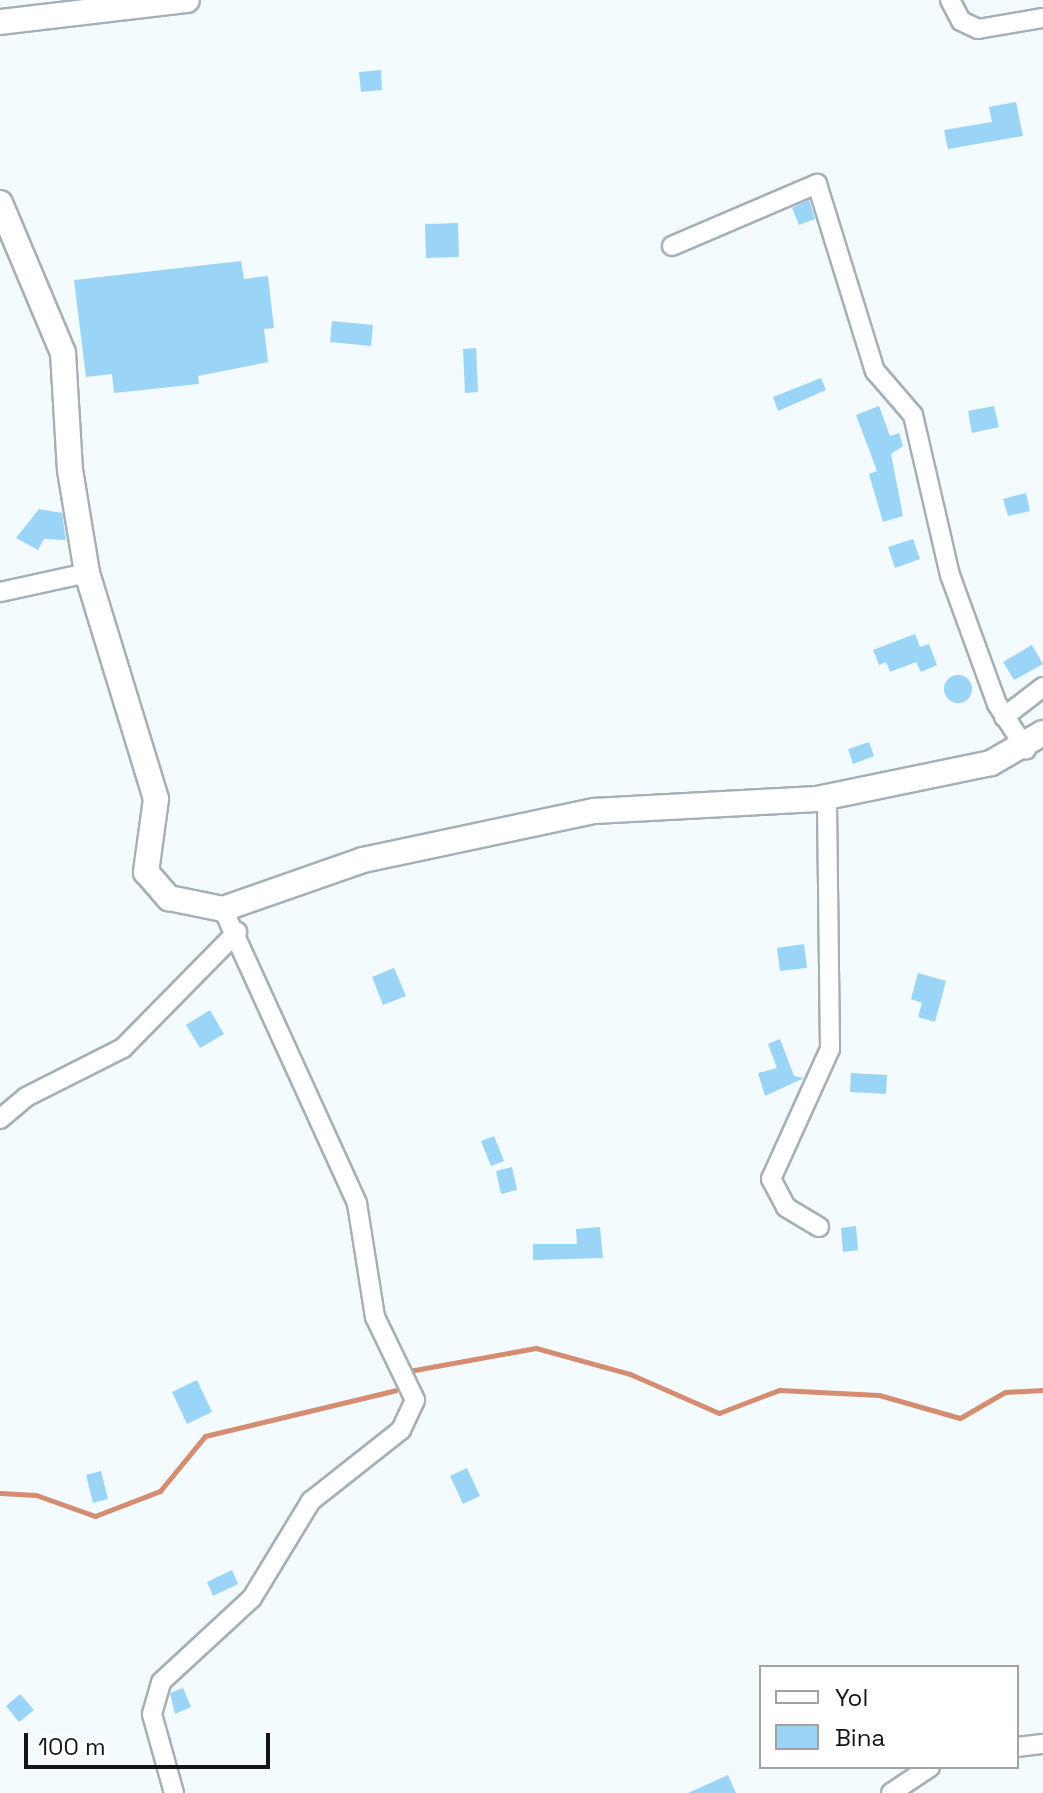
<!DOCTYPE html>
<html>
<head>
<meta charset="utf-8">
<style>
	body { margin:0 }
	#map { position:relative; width:1043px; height:1793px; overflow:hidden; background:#f4fbff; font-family:"Space Grotesk",sans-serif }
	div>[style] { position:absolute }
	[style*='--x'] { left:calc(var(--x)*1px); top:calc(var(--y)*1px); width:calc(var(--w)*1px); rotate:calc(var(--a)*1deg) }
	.stream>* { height:5px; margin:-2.5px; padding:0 2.5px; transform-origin:2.5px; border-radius:2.5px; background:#d48d71 }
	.building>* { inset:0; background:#9ad4f6 }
	.round { border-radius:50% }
	.roads { filter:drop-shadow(2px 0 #a5b0b6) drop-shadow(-2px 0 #a5b0b6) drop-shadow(0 2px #a5b0b6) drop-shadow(0 -2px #a5b0b6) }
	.street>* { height:18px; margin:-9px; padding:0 9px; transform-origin:9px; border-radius:9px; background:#fff }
	.secondary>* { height:24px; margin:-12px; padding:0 12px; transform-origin:12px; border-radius:12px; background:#fff }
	span { translate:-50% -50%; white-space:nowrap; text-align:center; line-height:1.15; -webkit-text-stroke:8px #fff; paint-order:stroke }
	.legend { position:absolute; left:759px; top:1665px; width:260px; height:104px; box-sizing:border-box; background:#fff; border:2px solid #a0a2a3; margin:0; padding:10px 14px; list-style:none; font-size:24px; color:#121618 }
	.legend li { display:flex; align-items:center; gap:16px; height:40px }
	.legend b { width:40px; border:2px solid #a0a2a3 }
	.scale { position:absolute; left:24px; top:1733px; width:246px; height:36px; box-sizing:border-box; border:4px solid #121618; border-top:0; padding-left:10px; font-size:24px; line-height:28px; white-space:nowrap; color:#121618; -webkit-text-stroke:6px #fff; paint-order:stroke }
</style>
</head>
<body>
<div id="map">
	<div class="stream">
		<i style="--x:409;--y:1371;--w:129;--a:-10.3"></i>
		<i style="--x:536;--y:1348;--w:98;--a:15.5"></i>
		<i style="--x:630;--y:1374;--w:97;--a:23.7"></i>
		<i style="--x:719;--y:1413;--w:64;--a:-21"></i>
		<i style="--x:779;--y:1390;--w:100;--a:2.9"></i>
		<i style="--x:879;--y:1395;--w:84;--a:15.9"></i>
		<i style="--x:960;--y:1418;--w:52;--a:-30"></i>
		<i style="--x:1005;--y:1392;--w:38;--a:-3"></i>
		<i style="--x:0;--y:1493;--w:36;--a:3"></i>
		<i style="--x:36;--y:1495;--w:63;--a:19.6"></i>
		<i style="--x:95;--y:1516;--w:70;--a:-21"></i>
		<i style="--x:160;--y:1491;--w:71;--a:-50.7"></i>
		<i style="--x:205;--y:1436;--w:196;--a:-13.5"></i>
	</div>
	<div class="building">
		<i style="clip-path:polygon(381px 70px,382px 90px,361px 92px,359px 72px)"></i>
		<i style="clip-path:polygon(1016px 102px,1023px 136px,948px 149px,944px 130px,992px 122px,989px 107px)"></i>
		<i style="clip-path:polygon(809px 200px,815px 219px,799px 225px,792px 208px)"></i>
		<i style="clip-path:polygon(458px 223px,459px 257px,426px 258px,425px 224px)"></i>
		<i style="clip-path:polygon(241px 261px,244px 279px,268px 276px,274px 328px,264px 329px,268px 362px,198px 376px,199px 384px,114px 393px,112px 374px,86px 377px,74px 280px)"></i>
		<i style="clip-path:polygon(332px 321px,373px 325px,371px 346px,330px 342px)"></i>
		<i style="clip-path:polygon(476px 348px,478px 392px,465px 393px,463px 349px)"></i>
		<i style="clip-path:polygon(821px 378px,826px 390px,778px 411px,773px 397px)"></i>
		<i style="clip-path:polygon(879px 406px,890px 436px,899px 433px,903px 446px,891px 454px,903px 516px,883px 522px,869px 474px,877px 471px,856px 415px)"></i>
		<i style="clip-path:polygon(994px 406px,999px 427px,972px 433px,968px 411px)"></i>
		<i style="clip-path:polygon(1026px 493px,1030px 511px,1008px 516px,1003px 499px)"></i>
		<i style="clip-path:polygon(39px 509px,62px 513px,66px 540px,44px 539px,38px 550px,16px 538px)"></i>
		<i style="clip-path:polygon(913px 539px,920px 559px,895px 568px,888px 547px)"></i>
		<i style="clip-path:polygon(915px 634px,920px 647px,929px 644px,937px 665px,921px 672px,916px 662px,890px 672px,886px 662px,879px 665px,873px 650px)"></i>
		<i style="clip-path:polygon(1032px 645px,1043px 664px,1014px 680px,1003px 662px)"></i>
		<i class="round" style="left:944px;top:675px;width:28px;height:28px"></i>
		<i style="clip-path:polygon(869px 742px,874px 756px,853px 764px,848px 749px)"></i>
		<i style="clip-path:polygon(804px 944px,807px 968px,780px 971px,777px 948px)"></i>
		<i style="clip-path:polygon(394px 968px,406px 996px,383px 1005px,372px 977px)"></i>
		<i style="clip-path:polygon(918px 973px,946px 981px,935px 1022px,918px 1017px,922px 1003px,911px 999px)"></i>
		<i style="clip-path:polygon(210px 1010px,224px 1034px,200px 1048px,186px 1025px)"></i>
		<i style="clip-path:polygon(780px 1039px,794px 1076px,804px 1078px,765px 1096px,758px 1073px,777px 1068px,768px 1044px)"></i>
		<i style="clip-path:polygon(851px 1073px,887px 1075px,886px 1094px,850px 1092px)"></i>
		<i style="clip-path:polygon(494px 1136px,504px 1161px,491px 1166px,481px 1141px)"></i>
		<i style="clip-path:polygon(512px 1167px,517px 1190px,501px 1194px,496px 1171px)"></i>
		<i style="clip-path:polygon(856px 1226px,858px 1250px,843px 1252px,841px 1228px)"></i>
		<i style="clip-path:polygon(600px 1227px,603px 1258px,533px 1260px,533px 1244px,577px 1244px,576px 1229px)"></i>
		<i style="clip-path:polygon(197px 1380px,212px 1412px,187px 1424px,172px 1392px)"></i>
		<i style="clip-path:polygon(467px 1468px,480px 1496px,463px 1504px,450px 1476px)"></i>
		<i style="clip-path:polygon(101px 1471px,108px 1499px,93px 1503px,86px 1475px)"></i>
		<i style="clip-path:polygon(232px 1570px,238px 1584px,213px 1596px,207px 1582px)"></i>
		<i style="clip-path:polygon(183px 1688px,191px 1707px,175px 1714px,170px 1693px)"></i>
		<i style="clip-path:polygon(20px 1694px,34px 1710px,19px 1722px,6px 1706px)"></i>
		<i style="clip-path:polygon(728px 1775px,736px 1793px,688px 1793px)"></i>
	</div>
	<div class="roads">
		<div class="street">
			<i style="--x:950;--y:0;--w:24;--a:62"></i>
			<i style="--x:961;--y:21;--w:19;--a:25"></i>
			<i style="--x:978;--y:29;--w:66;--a:-9.6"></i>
			<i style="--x:672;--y:246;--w:158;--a:-23.2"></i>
			<i style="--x:817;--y:184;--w:196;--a:72.8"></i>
			<i style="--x:875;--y:371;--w:58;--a:49.2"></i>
			<i style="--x:913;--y:415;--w:164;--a:77"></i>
			<i style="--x:950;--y:575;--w:137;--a:70"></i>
			<i style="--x:997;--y:704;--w:54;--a:57.2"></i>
			<i style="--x:0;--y:592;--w:89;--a:-12.3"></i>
			<i style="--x:1004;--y:717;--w:49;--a:-37.6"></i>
			<i style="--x:0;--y:1119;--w:34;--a:-40"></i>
			<i style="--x:26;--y:1097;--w:109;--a:-26.8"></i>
			<i style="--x:123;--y:1048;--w:163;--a:-45.5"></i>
			<i style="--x:819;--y:1227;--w:39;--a:-149"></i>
			<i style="--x:786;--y:1207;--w:32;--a:-118"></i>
			<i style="--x:771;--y:1179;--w:143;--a:-65.6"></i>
			<i style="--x:830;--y:1049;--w:252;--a:-90.7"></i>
			<i style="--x:1017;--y:1747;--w:26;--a:-7"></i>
			<i style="--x:174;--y:1793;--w:82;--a:-105.6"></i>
			<i style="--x:152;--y:1714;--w:33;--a:-74"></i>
			<i style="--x:161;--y:1682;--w:124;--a:-42.7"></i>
			<i style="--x:252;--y:1598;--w:114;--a:-58.7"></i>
			<i style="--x:311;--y:1501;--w:115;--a:-38.3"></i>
			<i style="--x:401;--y:1430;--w:33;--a:-65"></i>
			<i style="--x:415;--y:1400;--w:92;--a:-115.7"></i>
			<i style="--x:375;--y:1317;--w:115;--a:-99"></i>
			<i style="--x:357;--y:1203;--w:323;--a:-114.5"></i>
			<i style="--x:891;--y:1793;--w:47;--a:-33.7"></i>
		</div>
		<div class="secondary">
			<i style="--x:0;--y:22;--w:188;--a:-6.7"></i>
			<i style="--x:0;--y:203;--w:163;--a:67.2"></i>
			<i style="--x:63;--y:353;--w:117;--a:86.6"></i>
			<i style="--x:70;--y:470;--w:104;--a:80.6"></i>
			<i style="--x:87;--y:573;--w:236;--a:73"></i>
			<i style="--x:156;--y:799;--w:74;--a:97.8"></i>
			<i style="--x:146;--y:872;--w:35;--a:49"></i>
			<i style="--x:169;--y:898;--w:55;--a:11.5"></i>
			<i style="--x:223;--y:909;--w:148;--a:-19.3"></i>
			<i style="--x:363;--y:860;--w:236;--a:-12"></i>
			<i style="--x:594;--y:811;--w:223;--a:-3.1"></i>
			<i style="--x:817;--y:799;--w:178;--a:-11.7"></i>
			<i style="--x:991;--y:763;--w:60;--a:-30"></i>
		</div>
	</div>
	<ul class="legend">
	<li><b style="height:10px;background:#fff"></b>Yol</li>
	<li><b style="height:22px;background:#9ad4f6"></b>Bina</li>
	</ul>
	<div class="scale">100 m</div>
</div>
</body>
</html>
